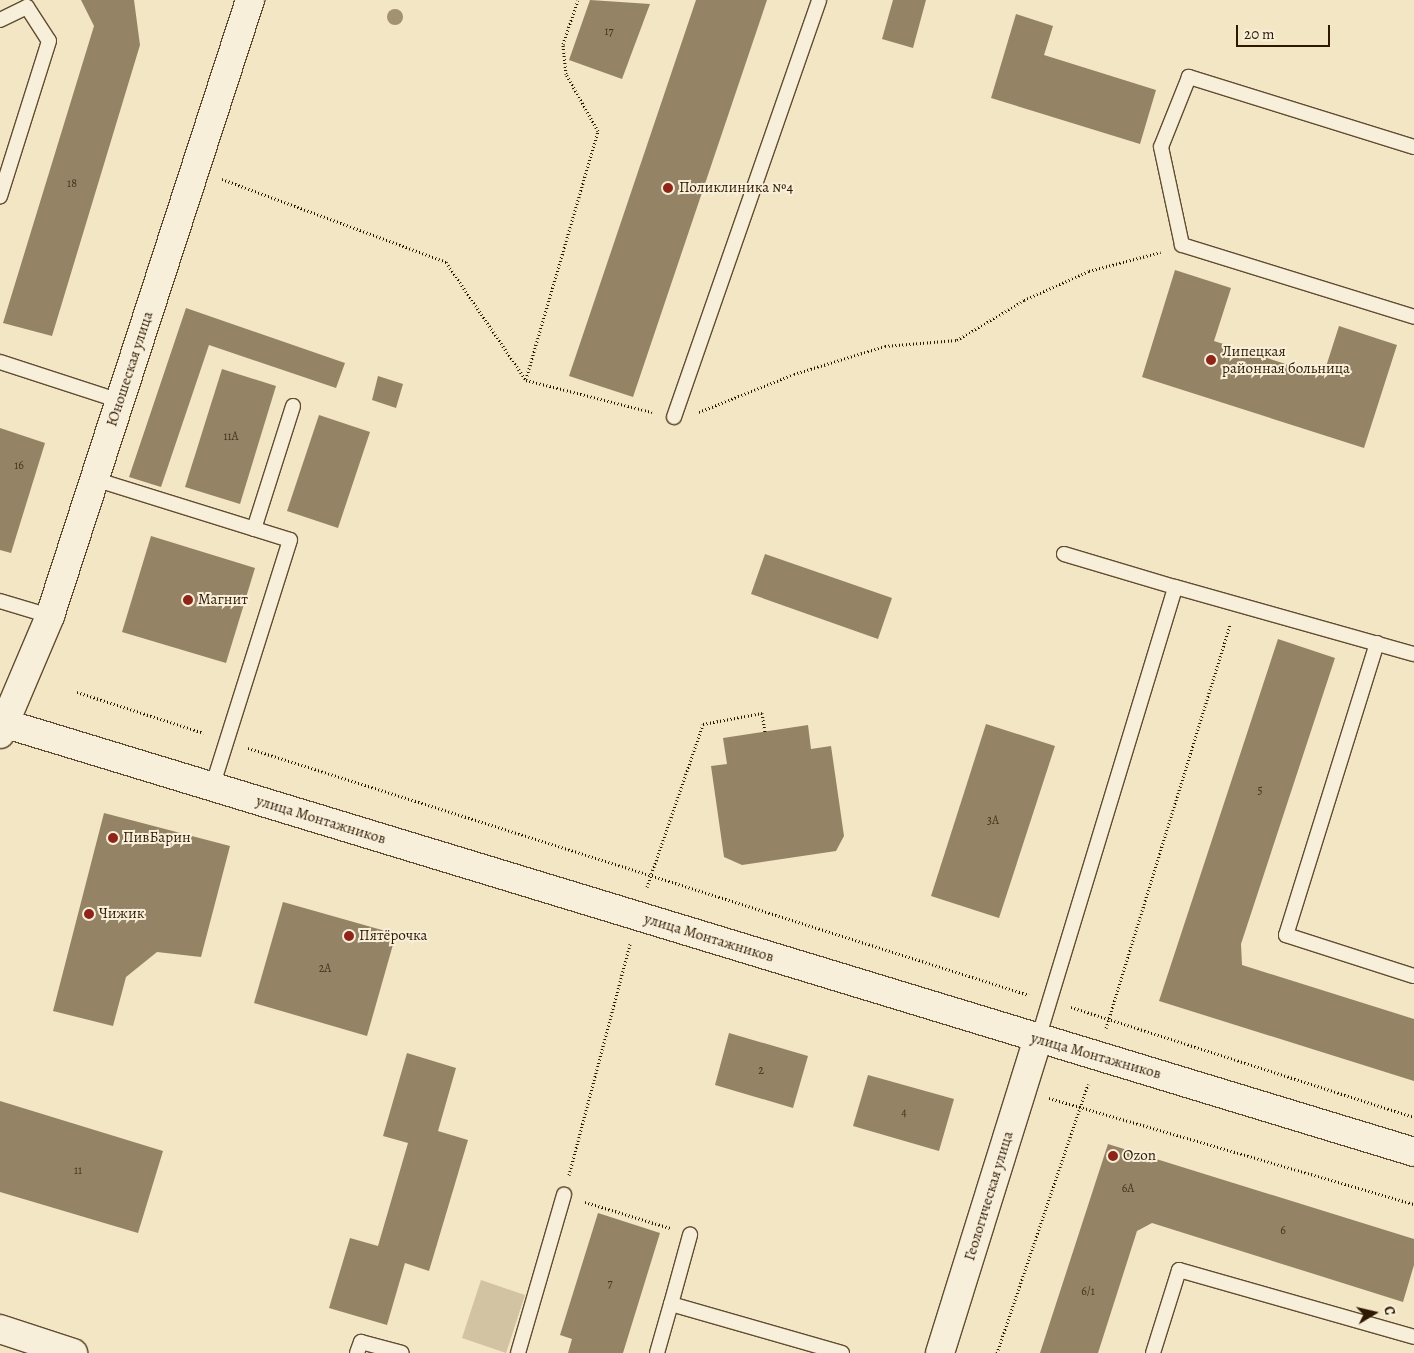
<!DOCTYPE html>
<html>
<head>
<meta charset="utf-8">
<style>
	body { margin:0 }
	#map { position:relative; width:1414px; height:1353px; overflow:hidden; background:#f3e6c4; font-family:Alegreya,serif }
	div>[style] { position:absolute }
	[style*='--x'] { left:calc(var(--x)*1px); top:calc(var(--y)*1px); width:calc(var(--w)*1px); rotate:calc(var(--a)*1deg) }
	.green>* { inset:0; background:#d2c3a3 }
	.building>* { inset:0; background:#958366 }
	.path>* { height:3px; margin-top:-1.5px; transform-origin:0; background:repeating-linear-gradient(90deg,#2f1800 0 1px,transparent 0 3.5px) }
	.roads { filter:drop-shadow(1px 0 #604c31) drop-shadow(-1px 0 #604c31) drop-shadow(0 1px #604c31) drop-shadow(0 -1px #604c31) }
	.lane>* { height:14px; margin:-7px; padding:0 7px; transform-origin:7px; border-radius:7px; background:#f7efd9 }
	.street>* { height:28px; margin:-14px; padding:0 14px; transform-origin:14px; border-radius:14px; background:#f7efd9 }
	.trees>* { width:16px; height:16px; margin:-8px; border-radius:50%; background:#a29173 }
	.dots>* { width:14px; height:14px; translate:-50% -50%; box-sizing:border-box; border:2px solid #f7efd9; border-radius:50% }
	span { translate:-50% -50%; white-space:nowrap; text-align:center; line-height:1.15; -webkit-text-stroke:4px #f7efd9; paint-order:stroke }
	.number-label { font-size:12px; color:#48331a }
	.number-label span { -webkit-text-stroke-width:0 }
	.poi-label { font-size:15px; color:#2f1800 }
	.left { translate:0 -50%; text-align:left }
	.street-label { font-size:15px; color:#2f1800 }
	.north { position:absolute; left:1349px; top:1288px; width:50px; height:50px; -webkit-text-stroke:4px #f7efd9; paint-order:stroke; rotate:81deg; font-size:14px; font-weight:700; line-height:20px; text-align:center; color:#2f1800 }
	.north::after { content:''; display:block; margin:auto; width:18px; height:22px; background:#2f1800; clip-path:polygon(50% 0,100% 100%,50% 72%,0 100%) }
	.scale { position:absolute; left:1236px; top:25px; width:94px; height:22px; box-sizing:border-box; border:2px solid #2f1800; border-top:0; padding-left:6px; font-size:15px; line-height:18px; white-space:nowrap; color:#2f1800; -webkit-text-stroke:4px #f7efd9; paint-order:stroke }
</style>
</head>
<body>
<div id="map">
	<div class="green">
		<i style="clip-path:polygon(481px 1280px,525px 1295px,506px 1353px,462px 1338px)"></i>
	</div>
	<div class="building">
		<i style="clip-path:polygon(81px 0,134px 0,140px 45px,52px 336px,3px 323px,94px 26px)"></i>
		<i style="clip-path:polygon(590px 0,650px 4px,622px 79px,569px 60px)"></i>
		<i style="clip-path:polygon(696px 0,767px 0,633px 397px,569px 376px)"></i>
		<i style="clip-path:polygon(893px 0,926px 0,913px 48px,882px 39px)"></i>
		<i style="clip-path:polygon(1016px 14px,1053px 26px,1044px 55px,1156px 90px,1140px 144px,991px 98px)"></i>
		<i style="clip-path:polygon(1175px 270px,1231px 288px,1214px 341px,1323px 376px,1339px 326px,1397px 345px,1364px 448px,1142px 377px)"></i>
		<i style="clip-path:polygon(186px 308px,345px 363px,336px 388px,209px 345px,161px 487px,129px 477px)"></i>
		<i style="clip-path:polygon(222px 369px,276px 386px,240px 504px,185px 487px)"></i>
		<i style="clip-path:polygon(378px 376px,403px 384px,396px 408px,372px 400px)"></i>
		<i style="clip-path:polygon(319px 415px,370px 432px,338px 528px,287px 511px)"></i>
		<i style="clip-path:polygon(0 428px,45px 443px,11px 553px,0 550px)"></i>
		<i style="clip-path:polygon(151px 536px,255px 568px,226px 663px,122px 632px)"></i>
		<i style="clip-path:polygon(765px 554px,892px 598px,878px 639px,751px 594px)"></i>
		<i style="clip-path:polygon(1278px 639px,1335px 658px,1241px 944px,1242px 965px,1414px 1019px,1414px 1081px,1159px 1001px)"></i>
		<i style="clip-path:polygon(986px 724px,1055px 746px,999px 918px,931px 896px)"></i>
		<i style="clip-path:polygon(808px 725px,811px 749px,831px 746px,844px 836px,836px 851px,742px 865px,724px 857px,711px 766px,727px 764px,723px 738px)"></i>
		<i style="clip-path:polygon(104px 813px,230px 846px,201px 957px,157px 952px,126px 977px,113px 1026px,53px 1011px)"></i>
		<i style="clip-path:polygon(283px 902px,396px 934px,367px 1036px,254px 1003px)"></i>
		<i style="clip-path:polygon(729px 1033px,808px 1056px,793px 1108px,715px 1085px)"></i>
		<i style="clip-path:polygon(407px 1053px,456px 1068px,438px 1131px,468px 1140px,429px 1271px,405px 1263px,387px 1325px,329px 1308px,350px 1238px,378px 1246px,408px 1143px,383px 1136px)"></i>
		<i style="clip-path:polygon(868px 1075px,954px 1099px,939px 1151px,853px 1126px)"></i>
		<i style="clip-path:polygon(0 1101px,163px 1151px,138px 1233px,0 1192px)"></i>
		<i style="clip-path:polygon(1108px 1144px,1414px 1239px,1414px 1265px,1403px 1302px,1152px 1223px,1137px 1231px,1098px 1353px,1040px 1353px)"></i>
		<i style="clip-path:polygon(598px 1213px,660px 1233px,623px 1353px,568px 1353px,572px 1339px,560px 1335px)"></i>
	</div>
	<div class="path">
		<i style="--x:222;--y:179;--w:239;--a:20.3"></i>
		<i style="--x:446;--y:262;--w:143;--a:55.9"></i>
		<i style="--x:526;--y:380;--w:130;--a:14.3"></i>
		<i style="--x:526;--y:379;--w:258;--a:-73.8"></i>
		<i style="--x:598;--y:131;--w:65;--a:-119.3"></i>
		<i style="--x:566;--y:74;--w:30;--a:-96"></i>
		<i style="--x:563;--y:44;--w:46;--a:-71.2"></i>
		<i style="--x:699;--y:412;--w:102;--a:-21.8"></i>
		<i style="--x:794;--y:374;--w:95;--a:-17.1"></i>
		<i style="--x:885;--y:346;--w:72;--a:-4.8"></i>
		<i style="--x:957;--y:340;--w:78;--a:-30.8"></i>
		<i style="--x:1024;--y:300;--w:71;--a:-24"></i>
		<i style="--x:1089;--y:271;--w:74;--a:-14.8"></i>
		<i style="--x:77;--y:692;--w:133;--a:17.9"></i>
		<i style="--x:248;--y:748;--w:819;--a:17.55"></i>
		<i style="--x:647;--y:887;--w:172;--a:-71"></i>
		<i style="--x:703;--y:724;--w:60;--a:-10.6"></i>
		<i style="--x:762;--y:713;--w:19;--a:81"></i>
		<i style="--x:1071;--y:1007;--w:360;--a:17.8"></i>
		<i style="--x:1106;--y:1028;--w:422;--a:-72.9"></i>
		<i style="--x:1049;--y:1098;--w:380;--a:16.2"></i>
		<i style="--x:569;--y:1175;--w:239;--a:-75.2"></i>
		<i style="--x:585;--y:1202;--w:89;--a:17"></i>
		<i style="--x:997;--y:1353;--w:284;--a:-71.3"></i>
	</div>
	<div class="roads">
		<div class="lane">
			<i style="--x:0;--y:20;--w:30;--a:-26"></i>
			<i style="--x:27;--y:7;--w:40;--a:57.1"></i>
			<i style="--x:49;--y:41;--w:163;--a:107.5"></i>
			<i style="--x:1414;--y:147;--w:236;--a:-162.7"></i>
			<i style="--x:1189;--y:77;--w:75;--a:111.8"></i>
			<i style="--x:1161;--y:147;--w:100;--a:77.9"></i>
			<i style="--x:1182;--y:245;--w:243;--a:17.2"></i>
			<i style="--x:0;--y:362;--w:126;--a:18"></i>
			<i style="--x:674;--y:417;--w:441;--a:-70.8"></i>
			<i style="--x:94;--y:479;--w:205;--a:17.3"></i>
			<i style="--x:290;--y:540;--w:259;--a:107.5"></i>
			<i style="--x:254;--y:529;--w:129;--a:-72.4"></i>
			<i style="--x:1064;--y:554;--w:116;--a:16.6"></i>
			<i style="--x:0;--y:601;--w:52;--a:16.7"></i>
			<i style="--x:1377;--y:643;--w:306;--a:107.3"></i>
			<i style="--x:1286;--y:935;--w:134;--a:17.8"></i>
			<i style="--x:1038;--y:1039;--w:472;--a:-73.1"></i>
			<i style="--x:1175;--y:587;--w:248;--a:15.7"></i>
			<i style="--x:671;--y:1304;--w:72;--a:-74.6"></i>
			<i style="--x:357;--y:1353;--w:12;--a:-70"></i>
			<i style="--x:361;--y:1342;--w:42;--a:15"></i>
			<i style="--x:518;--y:1353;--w:165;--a:-73.8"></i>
			<i style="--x:657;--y:1353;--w:51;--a:-74.1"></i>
			<i style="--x:671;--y:1304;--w:178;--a:16"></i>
			<i style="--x:1153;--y:1353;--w:87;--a:-72.6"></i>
			<i style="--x:1179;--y:1270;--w:244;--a:15.9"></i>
		</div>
		<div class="street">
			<i style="--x:3;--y:723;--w:1475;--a:16.91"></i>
			<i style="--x:0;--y:734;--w:128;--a:-67"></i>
			<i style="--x:50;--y:616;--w:648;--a:-72.01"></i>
			<i style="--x:0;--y:1329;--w:77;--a:18.2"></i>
			<i style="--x:940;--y:1353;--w:329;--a:-72.7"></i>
		</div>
	</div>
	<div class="trees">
		<i style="left:395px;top:17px"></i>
	</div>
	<div class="dots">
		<i style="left:668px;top:188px;background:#8f2418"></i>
		<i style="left:1211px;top:360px;background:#8f2418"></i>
		<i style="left:188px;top:600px;background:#8f2418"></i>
		<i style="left:113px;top:838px;background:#8f2418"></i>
		<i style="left:89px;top:914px;background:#8f2418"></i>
		<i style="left:349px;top:936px;background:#8f2418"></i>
		<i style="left:1113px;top:1156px;background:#8f2418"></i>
	</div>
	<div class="number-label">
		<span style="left:609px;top:32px">17</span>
		<span style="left:72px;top:184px">18</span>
		<span style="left:231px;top:437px">11А</span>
		<span style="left:19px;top:466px">16</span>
		<span style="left:1260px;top:791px">5</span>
		<span style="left:993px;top:821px">3А</span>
		<span style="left:325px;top:969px">2А</span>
		<span style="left:761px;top:1071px">2</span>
		<span style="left:904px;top:1113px">4</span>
		<span style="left:78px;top:1171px">11</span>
		<span style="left:1128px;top:1189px">6А</span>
		<span style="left:1283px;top:1231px">6</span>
		<span style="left:610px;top:1284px">7</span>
		<span style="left:1088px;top:1292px">6/1</span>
	</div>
	<div class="poi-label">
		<span class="left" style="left:679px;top:188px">Поликлиника №4</span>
		<span class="left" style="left:1222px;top:360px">Липецкая<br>районная больница</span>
		<span class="left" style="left:198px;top:600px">Магнит</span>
		<span class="left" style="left:123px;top:838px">ПивБарин</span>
		<span class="left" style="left:99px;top:914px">Чижик</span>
		<span class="left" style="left:359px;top:936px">Пятёрочка</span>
		<span class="left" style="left:1123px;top:1156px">Ozon</span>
	</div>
	<div class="street-label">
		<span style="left:130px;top:369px;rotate:-72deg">Юношеская улица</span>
		<span style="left:321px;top:820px;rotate:17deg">улица Монтажников</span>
		<span style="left:709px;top:938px;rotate:17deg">улица Монтажников</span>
		<span style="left:1096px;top:1056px;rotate:16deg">улица Монтажников</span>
		<span style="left:989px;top:1196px;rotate:-73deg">Геологическая улица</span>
	</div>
	<div class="north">С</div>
	<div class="scale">20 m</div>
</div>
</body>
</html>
